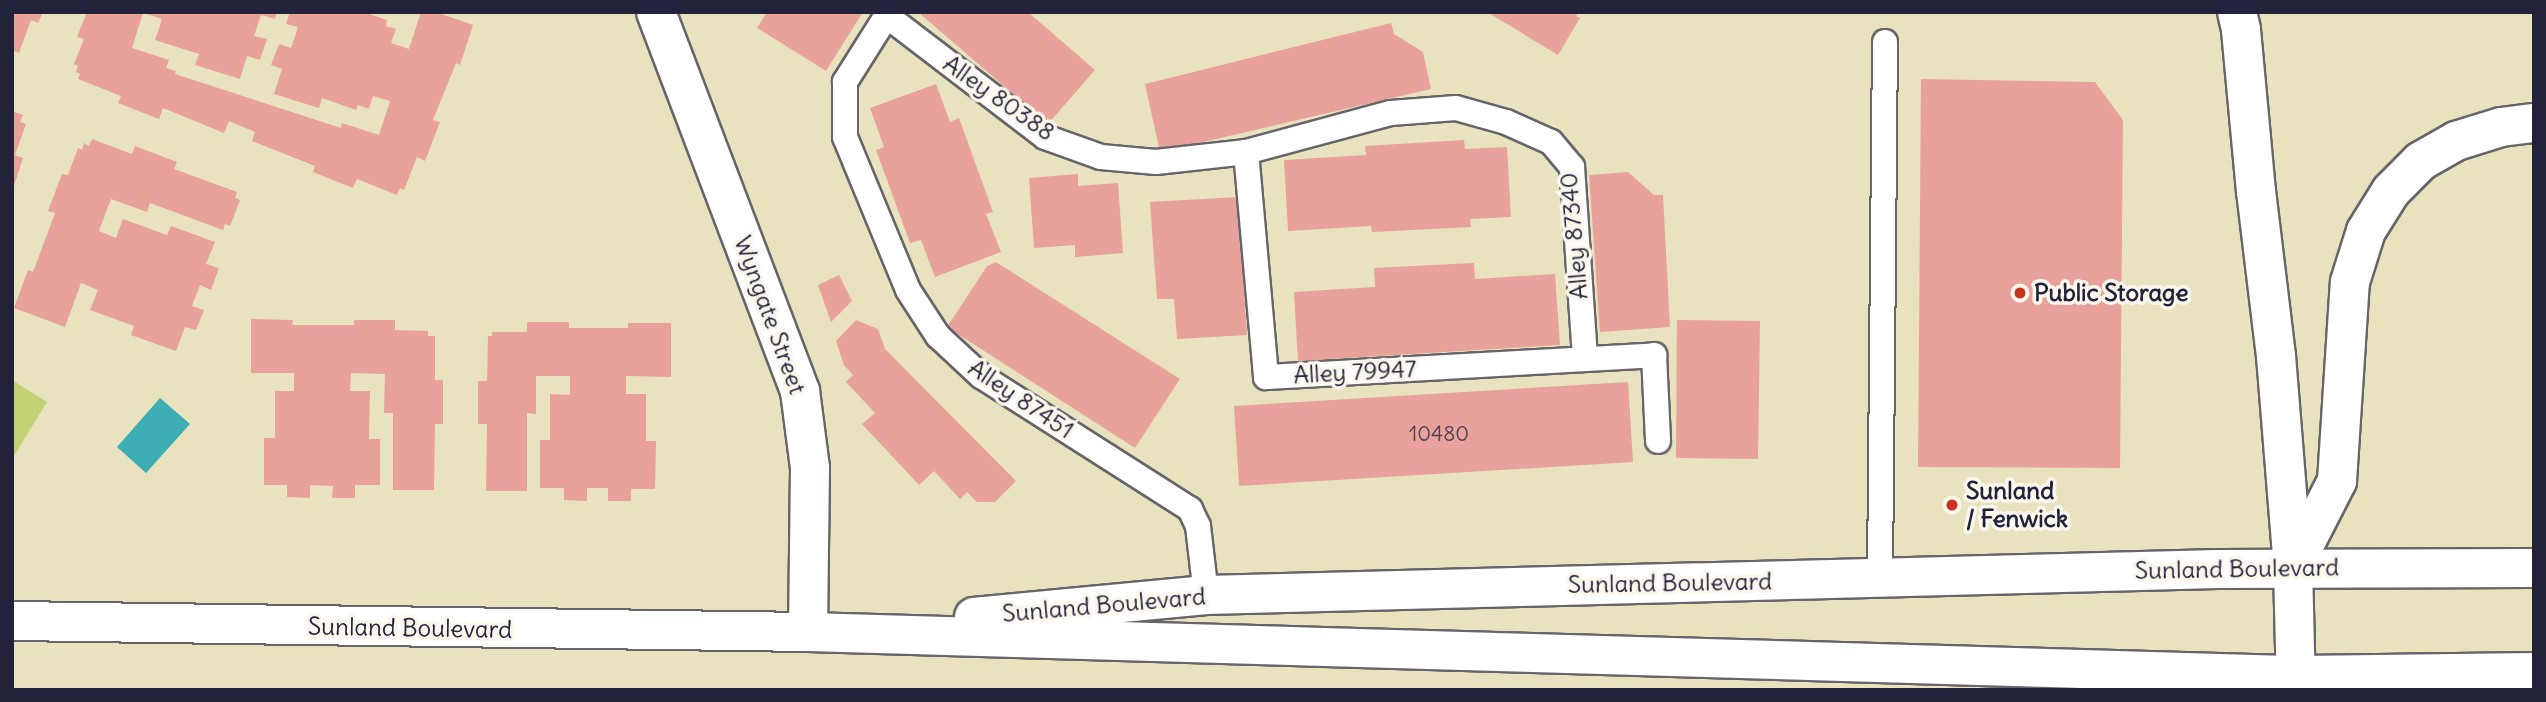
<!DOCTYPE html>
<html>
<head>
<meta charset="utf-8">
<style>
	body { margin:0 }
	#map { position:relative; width:2546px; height:702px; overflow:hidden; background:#e8e2bf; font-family:Delius,sans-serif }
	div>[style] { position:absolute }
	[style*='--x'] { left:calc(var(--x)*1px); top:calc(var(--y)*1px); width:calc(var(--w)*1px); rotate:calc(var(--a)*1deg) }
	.green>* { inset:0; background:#c1d173 }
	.water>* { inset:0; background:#3daeb4 }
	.building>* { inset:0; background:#e8a29b }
	.roads { filter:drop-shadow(2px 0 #676569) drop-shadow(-2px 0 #676569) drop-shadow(0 2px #676569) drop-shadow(0 -2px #676569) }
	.lane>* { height:24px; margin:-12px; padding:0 12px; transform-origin:12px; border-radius:12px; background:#fff }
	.street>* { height:38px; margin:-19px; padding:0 19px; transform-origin:19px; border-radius:19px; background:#fff }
	.primary>* { height:38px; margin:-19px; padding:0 19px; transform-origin:19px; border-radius:19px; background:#fff }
	.highway>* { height:38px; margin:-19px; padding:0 19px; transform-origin:19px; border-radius:19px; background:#fff }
	.dots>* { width:19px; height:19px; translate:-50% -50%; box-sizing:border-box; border:4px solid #fbf7ec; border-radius:50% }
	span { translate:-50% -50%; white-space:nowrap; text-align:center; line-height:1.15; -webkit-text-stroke:7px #fbf7ec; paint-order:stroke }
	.number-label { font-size:21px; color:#544253 }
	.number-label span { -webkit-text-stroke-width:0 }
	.street-label { font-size:24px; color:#22223b }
	.poi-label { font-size:24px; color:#22223b; font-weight:700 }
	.left { translate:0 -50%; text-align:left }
	.frame { position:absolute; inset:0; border:14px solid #22223b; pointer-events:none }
</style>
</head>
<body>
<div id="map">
	<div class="green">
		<i style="clip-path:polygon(12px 380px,47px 402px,12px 459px)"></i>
	</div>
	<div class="water">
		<i style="clip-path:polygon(160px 398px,190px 424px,146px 473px,117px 447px)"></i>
	</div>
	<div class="building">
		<i style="clip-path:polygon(12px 12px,43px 12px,38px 23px,31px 20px,19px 53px,12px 50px)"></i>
		<i style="clip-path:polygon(87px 12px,277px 12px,275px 19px,261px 15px,254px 36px,267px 39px,260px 60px,247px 56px,240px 79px,195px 65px,199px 54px,155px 40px,162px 19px,143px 13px,132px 48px,169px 60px,166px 68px,176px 71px,175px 74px,341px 128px,342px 123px,379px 135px,390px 101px,373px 96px,369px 109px,358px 105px,356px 110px,322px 98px,319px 108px,274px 94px,282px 69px,271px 65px,279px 44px,291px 48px,298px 27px,286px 24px,290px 12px,364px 12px,387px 20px,386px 26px,396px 29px,391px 43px,409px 49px,421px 12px,436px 12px,473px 25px,460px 65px,456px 63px,433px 120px,440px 122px,425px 161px,417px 157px,404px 190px,400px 188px,397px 195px,357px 179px,353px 188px,313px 172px,315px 166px,252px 141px,255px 132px,229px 121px,224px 133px,163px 108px,159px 119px,118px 103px,121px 96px,78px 79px,80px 74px,76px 72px,78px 66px,74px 64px,84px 39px,77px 37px)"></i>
		<i style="clip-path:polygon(767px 12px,863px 12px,826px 71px,757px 28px)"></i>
		<i style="clip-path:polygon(918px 12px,1028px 12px,1095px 70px,1048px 124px)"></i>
		<i style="clip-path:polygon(1487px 12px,1579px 12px,1576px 16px,1580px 18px,1558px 55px)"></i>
		<i style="clip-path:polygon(1391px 23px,1394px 34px,1423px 52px,1431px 89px,1160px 152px,1145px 84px)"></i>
		<i style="clip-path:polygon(1921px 79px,2095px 82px,2123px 120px,2120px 468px,1918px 467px)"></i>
		<i style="clip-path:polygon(936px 84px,950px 122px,959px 118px,993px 212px,986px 214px,1001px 252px,935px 277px,921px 240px,910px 243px,876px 150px,884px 147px,870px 108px)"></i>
		<i style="clip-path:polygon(12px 111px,23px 115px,20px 122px,26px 124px,15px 155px,23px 158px,13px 189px)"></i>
		<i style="clip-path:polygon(92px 139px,132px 154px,135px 146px,177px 162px,174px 169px,237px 192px,235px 198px,240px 200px,230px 226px,225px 224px,223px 230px,150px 203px,147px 212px,111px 199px,99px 231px,116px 238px,123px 219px,167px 235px,171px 226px,215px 242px,206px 264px,219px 268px,211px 290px,200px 285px,192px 306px,204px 310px,196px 330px,185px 327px,176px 351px,131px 335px,134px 326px,90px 310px,98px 290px,81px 283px,65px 327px,14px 308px,28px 270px,33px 272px,55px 213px,48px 211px,62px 174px,68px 175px,78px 148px,82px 150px,84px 143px,89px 146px)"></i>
		<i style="clip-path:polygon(1464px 140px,1465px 149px,1507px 147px,1511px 217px,1470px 219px,1471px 227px,1372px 232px,1371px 226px,1288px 231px,1284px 160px,1366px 155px,1365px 146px)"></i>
		<i style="clip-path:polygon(1628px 172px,1654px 195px,1663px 195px,1670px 327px,1600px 332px,1589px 175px)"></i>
		<i style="clip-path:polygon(1078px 174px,1078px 186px,1118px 183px,1123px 253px,1075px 257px,1075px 245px,1034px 248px,1029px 178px)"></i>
		<i style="clip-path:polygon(1238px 197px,1247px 335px,1177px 339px,1174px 299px,1157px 299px,1150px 202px)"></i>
		<i style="clip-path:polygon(996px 262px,1180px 379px,1135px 448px,947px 327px,987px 266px)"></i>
		<i style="clip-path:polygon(1474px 263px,1475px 279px,1555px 274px,1560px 345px,1298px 361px,1294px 292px,1375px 287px,1374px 268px)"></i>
		<i style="clip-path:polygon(839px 275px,852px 301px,831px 322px,818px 285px)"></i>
		<i style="clip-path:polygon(251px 319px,293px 320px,292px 325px,354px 325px,354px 320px,395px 320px,395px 330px,428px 331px,428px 336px,435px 336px,435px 380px,443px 380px,443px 424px,435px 424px,434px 490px,393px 490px,393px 413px,384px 413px,385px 374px,351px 373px,350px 391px,370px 391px,369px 439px,380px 439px,380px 485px,355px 485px,355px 498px,332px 498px,333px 486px,310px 485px,310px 498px,287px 497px,287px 485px,264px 485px,264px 438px,275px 438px,275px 391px,294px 391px,294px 373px,251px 373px)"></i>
		<i style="clip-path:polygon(856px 320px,878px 329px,885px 349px,1016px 481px,995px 502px,977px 502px,967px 492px,960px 499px,934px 471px,919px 485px,862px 424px,875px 413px,846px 382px,853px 375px,844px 365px,836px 341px)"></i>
		<i style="clip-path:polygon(1677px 320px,1760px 321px,1758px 459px,1676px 458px)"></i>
		<i style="clip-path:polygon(527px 322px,569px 322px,569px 328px,628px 328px,628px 323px,671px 323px,671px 377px,626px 376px,626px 394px,646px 394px,646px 441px,656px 441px,655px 489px,631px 489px,631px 501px,608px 501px,608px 488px,587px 488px,587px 501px,564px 500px,564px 488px,540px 488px,540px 440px,550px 440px,550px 394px,570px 395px,570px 376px,536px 376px,536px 414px,527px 413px,527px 491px,486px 491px,487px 424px,478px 424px,478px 381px,487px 381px,488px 336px,492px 336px,492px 332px,527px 332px)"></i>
		<i style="clip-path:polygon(1628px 382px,1633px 462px,1239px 486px,1234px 406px)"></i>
	</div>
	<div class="roads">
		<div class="lane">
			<i style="--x:889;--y:12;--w:83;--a:122.2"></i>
			<i style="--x:845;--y:82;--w:55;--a:90"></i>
			<i style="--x:845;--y:137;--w:165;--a:67.6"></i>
			<i style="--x:908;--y:290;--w:55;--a:56.9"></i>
			<i style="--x:938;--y:336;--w:59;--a:42.9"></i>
			<i style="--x:981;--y:376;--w:248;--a:32.5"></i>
			<i style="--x:1190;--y:509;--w:19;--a:65"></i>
			<i style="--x:1198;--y:526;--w:69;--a:83.4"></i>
			<i style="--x:887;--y:16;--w:199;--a:37.4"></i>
			<i style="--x:1045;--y:137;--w:59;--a:19.7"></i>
			<i style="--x:1101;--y:157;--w:55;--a:5.2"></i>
			<i style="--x:1156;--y:162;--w:91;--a:-6.3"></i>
			<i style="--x:1246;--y:152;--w:150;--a:-15.1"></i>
			<i style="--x:1391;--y:113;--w:65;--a:-4.4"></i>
			<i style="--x:1456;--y:108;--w:52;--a:15.6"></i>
			<i style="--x:1506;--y:122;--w:49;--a:24"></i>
			<i style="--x:1551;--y:142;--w:33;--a:50"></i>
			<i style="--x:1572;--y:167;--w:191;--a:86.1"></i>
			<i style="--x:1246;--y:152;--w:226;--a:84.9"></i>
			<i style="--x:1266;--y:377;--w:389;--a:-3.2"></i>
			<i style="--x:1654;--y:355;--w:86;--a:87.3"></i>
			<i style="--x:1880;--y:578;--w:536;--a:-89.47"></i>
		</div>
		<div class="street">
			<i style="--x:656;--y:12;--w:405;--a:69.2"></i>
			<i style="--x:800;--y:391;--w:78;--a:82.6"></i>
			<i style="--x:810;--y:468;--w:164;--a:90.7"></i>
			<i style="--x:2293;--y:567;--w:123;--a:88.6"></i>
		</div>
		<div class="primary">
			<i style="--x:974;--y:617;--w:233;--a:-5.4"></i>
			<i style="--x:1206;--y:595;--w:1013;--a:-1.47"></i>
			<i style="--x:2219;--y:569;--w:315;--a:-0.2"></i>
			<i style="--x:12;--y:621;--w:796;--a:0.79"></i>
			<i style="--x:808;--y:632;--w:1489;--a:1.66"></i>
			<i style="--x:2296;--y:675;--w:238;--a:-0.7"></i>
		</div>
		<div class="highway">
			<i style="--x:2237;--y:12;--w:18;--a:77"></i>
			<i style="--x:2241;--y:30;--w:162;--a:84.7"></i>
			<i style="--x:2256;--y:191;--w:166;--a:83.1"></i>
			<i style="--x:2276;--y:356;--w:212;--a:85.4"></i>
			<i style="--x:2293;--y:567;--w:97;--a:-62.9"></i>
			<i style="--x:2337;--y:481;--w:199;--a:-86.3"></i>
			<i style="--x:2350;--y:282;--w:53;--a:-72.6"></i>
			<i style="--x:2366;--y:231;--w:47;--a:-58"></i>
			<i style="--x:2391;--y:191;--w:42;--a:-45"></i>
			<i style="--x:2421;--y:161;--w:40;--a:-29.7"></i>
			<i style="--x:2456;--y:141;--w:47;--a:-17.3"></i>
			<i style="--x:2501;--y:127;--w:33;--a:-7"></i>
		</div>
	</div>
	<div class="dots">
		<i style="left:2020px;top:293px;background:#c8321e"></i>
		<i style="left:1952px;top:505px;background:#c8321e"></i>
	</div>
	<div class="number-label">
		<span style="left:1439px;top:434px">10480</span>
	</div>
	<div class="street-label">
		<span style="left:999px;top:98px;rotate:35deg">Alley 80388</span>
		<span style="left:1574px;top:236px;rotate:-95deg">Alley 87340</span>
		<span style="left:770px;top:315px;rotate:70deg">Wyngate Street</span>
		<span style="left:1355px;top:372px;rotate:-3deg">Alley 79947</span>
		<span style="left:1021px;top:399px;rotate:34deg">Alley 87451</span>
		<span style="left:2237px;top:569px;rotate:-1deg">Sunland Boulevard</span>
		<span style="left:1670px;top:583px;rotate:-1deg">Sunland Boulevard</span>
		<span style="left:1104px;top:605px;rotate:-5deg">Sunland Boulevard</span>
		<span style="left:410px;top:628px;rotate:1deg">Sunland Boulevard</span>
	</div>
	<div class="poi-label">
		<span class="left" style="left:2034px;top:293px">Public Storage</span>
		<span class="left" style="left:1966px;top:505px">Sunland<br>/ Fenwick</span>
	</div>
	<div class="frame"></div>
</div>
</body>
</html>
